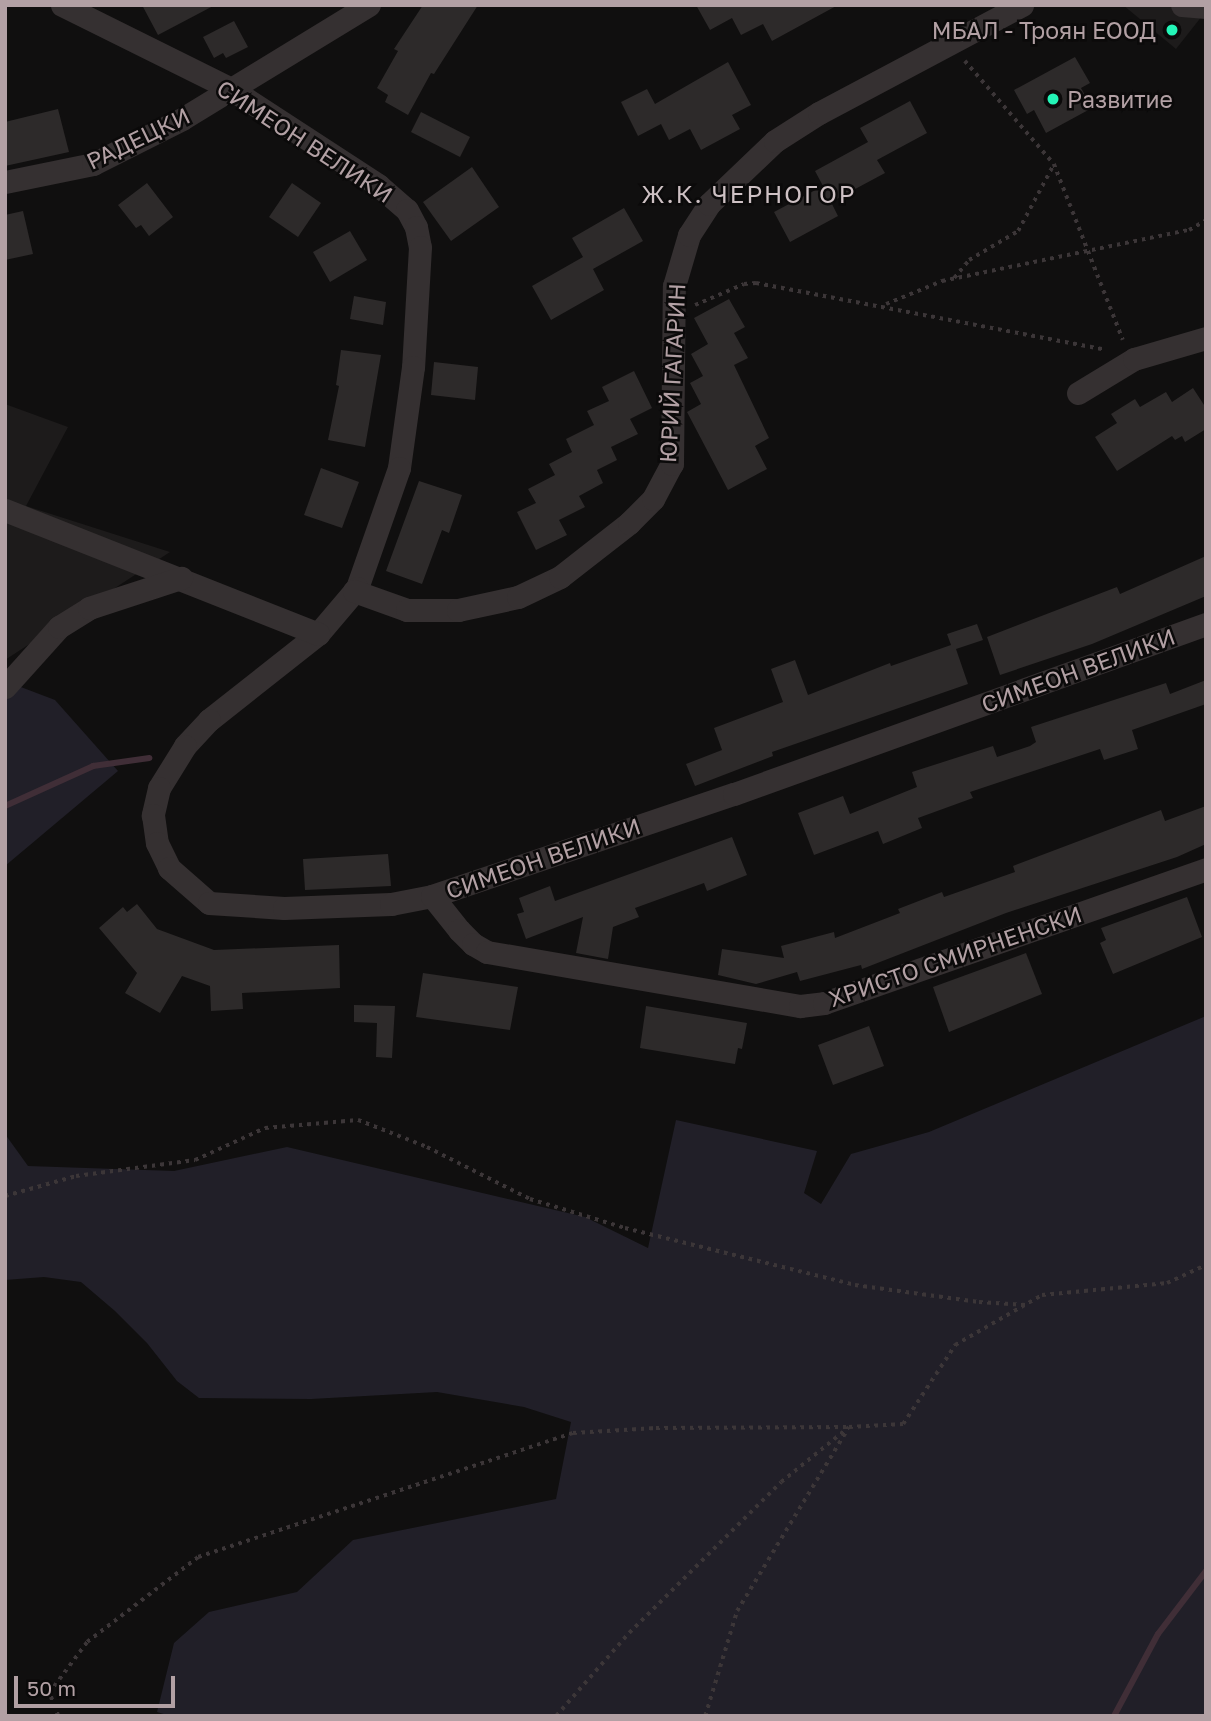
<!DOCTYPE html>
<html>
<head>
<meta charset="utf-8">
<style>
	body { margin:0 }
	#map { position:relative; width:1211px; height:1721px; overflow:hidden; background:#100f0f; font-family:"Golos Text",sans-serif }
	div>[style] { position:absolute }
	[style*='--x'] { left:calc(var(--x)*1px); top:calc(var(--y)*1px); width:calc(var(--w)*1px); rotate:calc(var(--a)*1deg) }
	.built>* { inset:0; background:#1d1b1b }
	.green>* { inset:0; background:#211f28 }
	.stream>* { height:6px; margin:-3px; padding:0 3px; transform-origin:3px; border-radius:3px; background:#402e37 }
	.building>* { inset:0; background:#2d2a2a }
	.path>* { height:3.5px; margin-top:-1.75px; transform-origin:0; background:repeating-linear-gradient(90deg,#3c3638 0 3.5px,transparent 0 8.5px) }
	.minor>* { height:23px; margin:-11.5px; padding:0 11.5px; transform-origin:11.5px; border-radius:11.5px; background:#353031 }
	.dots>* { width:19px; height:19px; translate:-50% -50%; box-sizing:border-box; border:4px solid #0b0a0a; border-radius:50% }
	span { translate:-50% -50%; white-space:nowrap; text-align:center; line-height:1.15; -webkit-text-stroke:5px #0b0a0a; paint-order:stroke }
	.poi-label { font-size:23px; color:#b2a0a4 }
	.right { translate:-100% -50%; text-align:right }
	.left { translate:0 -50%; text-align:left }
	.street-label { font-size:23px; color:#b2a0a4 }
	.neighbourhood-label { font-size:24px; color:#cec1c4; letter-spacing:2px }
	.frame { position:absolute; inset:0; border:7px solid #b2a0a4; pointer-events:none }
	.scale { position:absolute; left:14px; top:1676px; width:161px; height:32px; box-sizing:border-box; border:4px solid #b2a0a4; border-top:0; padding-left:9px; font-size:21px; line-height:24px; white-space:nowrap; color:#b2a0a4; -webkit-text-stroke:5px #0b0a0a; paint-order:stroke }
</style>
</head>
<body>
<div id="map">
	<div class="built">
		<i style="clip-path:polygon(1123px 5px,1206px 5px,1206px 11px,1176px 49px)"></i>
		<i style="clip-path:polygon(5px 404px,68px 427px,26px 506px,170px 552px,5px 660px)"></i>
	</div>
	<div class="green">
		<i style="clip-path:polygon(5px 681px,55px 700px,118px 771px,5px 866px)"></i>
		<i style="clip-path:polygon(1206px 1016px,1206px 1716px,170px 1716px,157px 1712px,174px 1643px,209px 1612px,297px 1592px,353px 1540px,556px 1499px,571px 1422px,524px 1407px,437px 1392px,311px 1399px,199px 1398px,177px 1381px,147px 1343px,115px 1311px,81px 1282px,44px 1277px,5px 1280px,5px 1134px,28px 1166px,174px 1171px,287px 1147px,585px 1217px,648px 1248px,676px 1120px,817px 1151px,804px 1193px,821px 1204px,851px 1154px,929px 1132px)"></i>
	</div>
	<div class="stream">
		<i style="--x:5;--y:806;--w:97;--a:-24.4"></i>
		<i style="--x:93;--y:766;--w:57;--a:-8.1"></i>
		<i style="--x:1114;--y:1716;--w:93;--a:-61.8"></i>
		<i style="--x:1158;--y:1634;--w:79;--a:-52.7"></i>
	</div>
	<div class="building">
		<i style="clip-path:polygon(142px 5px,215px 5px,158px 35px)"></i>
		<i style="clip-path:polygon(423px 5px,478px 5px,434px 74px,431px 73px,408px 115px,385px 102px,388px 95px,377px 88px,398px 51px,394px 49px)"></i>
		<i style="clip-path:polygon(696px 5px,838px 5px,772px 41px,763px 24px,741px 35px,732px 18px,710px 30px)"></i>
		<i style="clip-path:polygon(234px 21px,248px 47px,226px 58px,223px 53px,214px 58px,203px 37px)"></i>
		<i style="clip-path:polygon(1075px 57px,1090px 83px,1081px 88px,1092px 108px,1046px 133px,1034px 110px,1027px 114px,1014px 90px)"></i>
		<i style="clip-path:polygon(728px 62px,751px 105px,732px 115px,740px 129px,701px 150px,690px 129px,669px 140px,661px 124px,638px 136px,621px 102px,647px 89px,655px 104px)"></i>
		<i style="clip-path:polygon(910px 101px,927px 133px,877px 160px,885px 173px,831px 202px,838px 216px,790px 242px,774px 212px,823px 186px,815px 171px,868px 142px,860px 128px)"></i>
		<i style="clip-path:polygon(58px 109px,69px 152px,5px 166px,5px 122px)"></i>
		<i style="clip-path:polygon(421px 112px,470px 137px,460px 157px,411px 132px)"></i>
		<i style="clip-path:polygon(472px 167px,499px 207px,451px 241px,423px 202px)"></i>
		<i style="clip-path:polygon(147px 183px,173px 217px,149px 236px,141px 225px,136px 228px,118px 205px)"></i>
		<i style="clip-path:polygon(292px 183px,321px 203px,298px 237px,269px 217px)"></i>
		<i style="clip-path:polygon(624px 208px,643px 241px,593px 269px,604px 290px,551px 320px,532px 286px,583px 257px,572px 238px)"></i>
		<i style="clip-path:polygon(23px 211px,33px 254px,5px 260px,5px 215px)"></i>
		<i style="clip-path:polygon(350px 231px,367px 260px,330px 282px,313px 252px)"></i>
		<i style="clip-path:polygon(354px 296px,386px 302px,383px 325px,350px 319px)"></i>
		<i style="clip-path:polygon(729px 299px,745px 327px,734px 333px,748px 358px,734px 365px,769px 438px,755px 446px,767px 469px,728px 490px,687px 412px,701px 404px,690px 383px,703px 376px,691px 354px,708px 344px,694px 318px)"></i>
		<i style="clip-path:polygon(341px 350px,381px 355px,365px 447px,328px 440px,339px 386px,336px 385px)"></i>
		<i style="clip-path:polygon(434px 362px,478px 367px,475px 400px,431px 395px)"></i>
		<i style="clip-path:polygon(634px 371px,652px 408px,630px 419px,638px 434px,611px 447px,617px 460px,597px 470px,603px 483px,579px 496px,585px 507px,559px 520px,567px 535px,536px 550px,517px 512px,536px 503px,528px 489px,555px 475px,549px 464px,572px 452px,566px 439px,594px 425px,587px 411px,609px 401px,602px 387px)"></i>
		<i style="clip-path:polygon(1193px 388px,1206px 408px,1206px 429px,1185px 442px,1182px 436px,1175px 440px,1172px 436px,1117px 471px,1095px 437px,1117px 423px,1111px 414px,1135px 399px,1140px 407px,1166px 392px,1172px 402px)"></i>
		<i style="clip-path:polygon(321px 468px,359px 482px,342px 528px,304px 515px)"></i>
		<i style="clip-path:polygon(419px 481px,462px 495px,449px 533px,442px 530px,422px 584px,386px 571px)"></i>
		<i style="clip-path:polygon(1206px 556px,1206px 596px,1092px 644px,1000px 675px,987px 637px,1117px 587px,1120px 594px)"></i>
		<i style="clip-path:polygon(977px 624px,983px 640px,956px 649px,968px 684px,772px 752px,773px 756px,695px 786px,686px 764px,722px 750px,714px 728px,783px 702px,771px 669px,795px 660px,808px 695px,890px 663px,891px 666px,951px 645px,947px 634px)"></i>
		<i style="clip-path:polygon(1206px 680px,1206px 704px,1132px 730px,1138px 749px,1104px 760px,1100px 749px,970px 792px,973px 798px,918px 818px,922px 828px,883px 844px,878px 831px,814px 855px,798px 813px,843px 796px,850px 814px,917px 787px,912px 772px,993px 746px,997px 757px,1030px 746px,1036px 742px,1031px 727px,1166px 683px,1170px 694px)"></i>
		<i style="clip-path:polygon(1206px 806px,1206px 844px,1177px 857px,1006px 913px,862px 969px,861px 965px,800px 981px,797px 972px,756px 984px,718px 975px,722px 949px,784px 958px,781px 946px,834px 932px,835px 938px,900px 913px,898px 909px,942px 892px,944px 897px,1015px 872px,1013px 866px,1161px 810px,1165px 821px)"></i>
		<i style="clip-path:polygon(732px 837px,747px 875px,707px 891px,704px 883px,635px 908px,639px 917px,613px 927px,608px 959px,576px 953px,583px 917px,526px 939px,517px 914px,524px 912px,519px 898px,550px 886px,555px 901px)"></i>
		<i style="clip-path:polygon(388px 854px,391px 886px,305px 890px,303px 859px)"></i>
		<i style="clip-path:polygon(1187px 897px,1202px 937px,1113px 974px,1100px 943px,1106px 940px,1101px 928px)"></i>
		<i style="clip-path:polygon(137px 904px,157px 929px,214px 950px,339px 945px,340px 988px,242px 993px,243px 1009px,211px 1011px,210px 986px,182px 976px,160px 1013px,125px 993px,137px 973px,99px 928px,123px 907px,127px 912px)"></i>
		<i style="clip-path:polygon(1026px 953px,1042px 994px,949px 1032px,933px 987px)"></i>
		<i style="clip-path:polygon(423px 973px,518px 987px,510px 1030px,416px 1017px)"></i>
		<i style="clip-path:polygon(354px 1005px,395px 1006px,392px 1058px,376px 1057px,377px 1023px,354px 1022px)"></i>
		<i style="clip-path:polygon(646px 1006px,747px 1023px,742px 1049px,738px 1048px,735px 1064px,640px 1048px)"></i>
		<i style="clip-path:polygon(869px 1026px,884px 1066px,833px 1085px,818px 1045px)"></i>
	</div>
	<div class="path">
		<i style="--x:965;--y:61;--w:136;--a:49.2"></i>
		<i style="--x:1054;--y:164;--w:189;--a:68.6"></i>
		<i style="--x:954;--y:278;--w:23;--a:-50"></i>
		<i style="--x:969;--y:260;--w:57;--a:-30.6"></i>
		<i style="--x:1018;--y:231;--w:76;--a:-61.8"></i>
		<i style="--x:886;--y:304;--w:61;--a:-22.3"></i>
		<i style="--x:942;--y:281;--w:252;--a:-11.7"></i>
		<i style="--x:1189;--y:230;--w:20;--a:-30"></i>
		<i style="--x:695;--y:305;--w:53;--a:-23.2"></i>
		<i style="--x:744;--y:284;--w:12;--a:-5"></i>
		<i style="--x:756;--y:283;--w:356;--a:10.8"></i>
		<i style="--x:5;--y:1196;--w:74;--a:-15.7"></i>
		<i style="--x:76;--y:1176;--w:120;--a:-7.7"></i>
		<i style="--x:195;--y:1160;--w:77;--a:-24.6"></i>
		<i style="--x:265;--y:1128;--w:93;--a:-4.9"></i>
		<i style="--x:358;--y:1120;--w:74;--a:21.4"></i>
		<i style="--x:427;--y:1147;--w:115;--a:26.8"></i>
		<i style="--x:530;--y:1199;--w:99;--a:17"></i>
		<i style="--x:625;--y:1228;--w:237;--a:13.9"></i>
		<i style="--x:855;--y:1285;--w:125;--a:7.8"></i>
		<i style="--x:979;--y:1302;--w:47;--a:3.7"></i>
		<i style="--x:58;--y:1716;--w:25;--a:-111"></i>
		<i style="--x:49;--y:1693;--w:64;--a:-53.3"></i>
		<i style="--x:87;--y:1642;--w:140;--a:-37.4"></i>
		<i style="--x:198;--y:1557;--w:395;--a:-18.3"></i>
		<i style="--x:573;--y:1433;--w:83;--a:-3.4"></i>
		<i style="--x:656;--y:1428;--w:193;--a:-0.3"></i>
		<i style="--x:295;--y:1716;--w:17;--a:0"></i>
		<i style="--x:556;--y:1716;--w:111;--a:-48.7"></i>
		<i style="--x:629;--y:1633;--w:214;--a:-44.8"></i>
		<i style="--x:781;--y:1482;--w:87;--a:-39"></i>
		<i style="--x:849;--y:1427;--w:54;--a:-3.2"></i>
		<i style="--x:903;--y:1424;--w:95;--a:-56.6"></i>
		<i style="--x:955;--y:1345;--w:100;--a:-29.9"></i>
		<i style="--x:1042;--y:1295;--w:126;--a:-5.5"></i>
		<i style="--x:1167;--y:1283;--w:43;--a:-24.8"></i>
		<i style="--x:705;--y:1716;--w:110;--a:-73.1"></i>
		<i style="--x:737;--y:1611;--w:210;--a:-58.7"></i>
	</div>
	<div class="minor">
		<i style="--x:62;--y:5;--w:189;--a:26.4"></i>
		<i style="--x:231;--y:89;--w:176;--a:33.1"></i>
		<i style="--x:378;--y:185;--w:38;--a:41"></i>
		<i style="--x:407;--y:210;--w:19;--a:62"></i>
		<i style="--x:416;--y:227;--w:20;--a:79"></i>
		<i style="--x:420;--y:247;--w:120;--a:93.3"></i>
		<i style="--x:413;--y:367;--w:102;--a:97.9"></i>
		<i style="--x:399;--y:468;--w:127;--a:109.3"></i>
		<i style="--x:357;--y:588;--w:60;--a:130.3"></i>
		<i style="--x:318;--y:634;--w:139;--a:141.7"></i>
		<i style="--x:209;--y:720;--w:35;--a:133"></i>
		<i style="--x:185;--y:746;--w:49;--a:121.8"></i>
		<i style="--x:159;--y:788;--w:28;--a:103"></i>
		<i style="--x:153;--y:815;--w:28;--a:82"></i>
		<i style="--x:157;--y:843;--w:28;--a:64"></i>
		<i style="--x:169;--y:868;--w:53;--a:41.2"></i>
		<i style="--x:209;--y:903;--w:75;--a:3.8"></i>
		<i style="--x:284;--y:908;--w:107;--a:-2.1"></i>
		<i style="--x:391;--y:904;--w:42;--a:-11"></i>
		<i style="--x:432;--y:896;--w:319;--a:-18.7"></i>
		<i style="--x:734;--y:794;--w:502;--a:-19.81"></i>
		<i style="--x:1182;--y:5;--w:24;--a:5"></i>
		<i style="--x:5;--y:182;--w:90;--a:-11.6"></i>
		<i style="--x:93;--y:164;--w:100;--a:-26.8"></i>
		<i style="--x:182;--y:119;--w:219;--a:-31.4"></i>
		<i style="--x:1078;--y:393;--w:66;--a:-31.3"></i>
		<i style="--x:1134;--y:359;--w:75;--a:-16.3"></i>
		<i style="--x:5;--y:510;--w:337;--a:21.6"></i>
		<i style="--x:354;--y:591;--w:56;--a:19.7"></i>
		<i style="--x:407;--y:610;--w:51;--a:0"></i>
		<i style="--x:458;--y:610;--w:61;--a:-12.2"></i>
		<i style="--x:518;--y:597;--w:47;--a:-25.5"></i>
		<i style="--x:560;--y:577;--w:88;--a:-38"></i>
		<i style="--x:629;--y:523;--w:34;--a:-45"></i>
		<i style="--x:653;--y:499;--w:40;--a:-62"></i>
		<i style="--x:672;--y:464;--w:178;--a:-89.4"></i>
		<i style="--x:674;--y:286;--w:53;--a:-73.6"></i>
		<i style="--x:689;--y:235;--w:37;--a:-57"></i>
		<i style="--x:709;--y:204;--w:91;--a:-43.7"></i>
		<i style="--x:775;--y:141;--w:52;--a:-32.5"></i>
		<i style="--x:819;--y:113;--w:230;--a:-28"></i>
		<i style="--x:5;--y:687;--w:81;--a:-48"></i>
		<i style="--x:59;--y:627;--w:36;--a:-32"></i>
		<i style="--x:89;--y:608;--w:97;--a:-18.1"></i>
		<i style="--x:432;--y:896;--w:43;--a:51.5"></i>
		<i style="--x:459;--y:930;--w:20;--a:45"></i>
		<i style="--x:473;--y:944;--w:16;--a:30"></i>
		<i style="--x:487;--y:952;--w:318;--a:9.8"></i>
		<i style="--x:800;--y:1006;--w:24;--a:-7"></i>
		<i style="--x:824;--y:1003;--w:405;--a:-19.3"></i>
	</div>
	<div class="dots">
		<i style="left:1172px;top:30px;background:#23f5b7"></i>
		<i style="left:1053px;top:99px;background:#23f5b7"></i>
	</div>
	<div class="poi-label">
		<span class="right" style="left:1156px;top:30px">МБАЛ - Троян ЕООД</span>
		<span class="left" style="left:1067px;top:99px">Развитие</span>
	</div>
	<div class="street-label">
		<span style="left:138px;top:138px;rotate:-26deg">РАДЕЦКИ</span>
		<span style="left:305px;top:141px;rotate:33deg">СИМЕОН ВЕЛИКИ</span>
		<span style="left:672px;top:373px;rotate:-87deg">ЮРИЙ ГАГАРИН</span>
		<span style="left:1078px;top:670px;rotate:-20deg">СИМЕОН ВЕЛИКИ</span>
		<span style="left:543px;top:858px;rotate:-19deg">СИМЕОН ВЕЛИКИ</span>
		<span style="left:955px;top:956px;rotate:-19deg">ХРИСТО СМИРНЕНСКИ</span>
	</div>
	<div class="neighbourhood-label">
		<span style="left:749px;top:194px">Ж.К. ЧЕРНОГОР</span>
	</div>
	<div class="frame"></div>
	<div class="scale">50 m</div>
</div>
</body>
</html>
